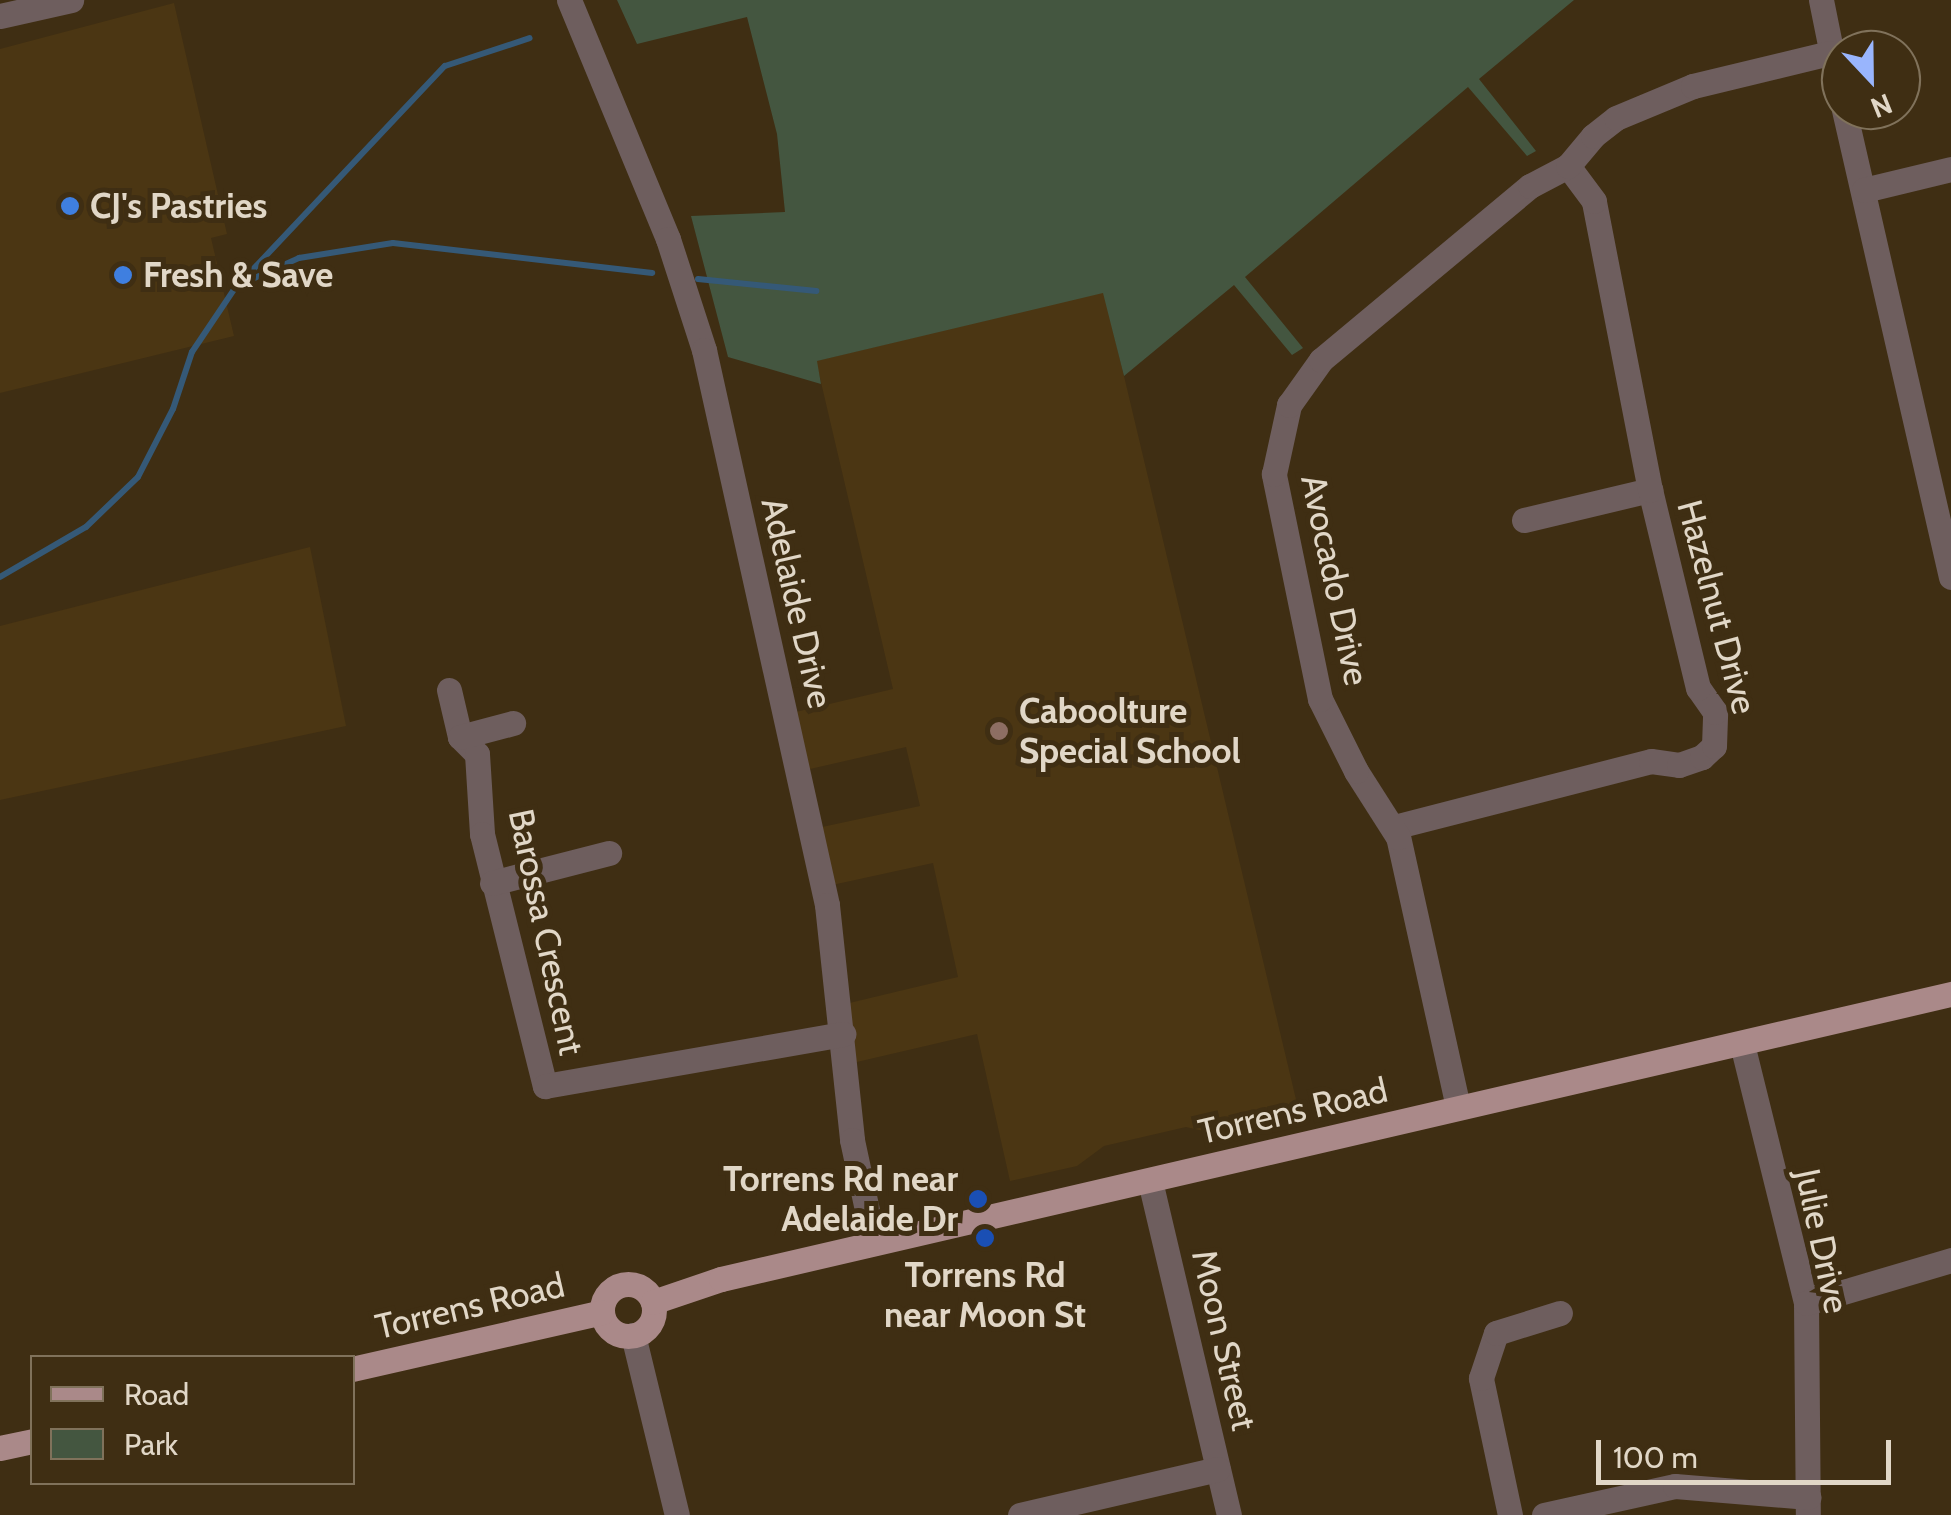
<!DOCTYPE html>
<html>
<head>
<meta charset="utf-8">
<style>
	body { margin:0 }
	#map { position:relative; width:1951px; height:1515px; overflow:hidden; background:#3f2e13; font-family:Cabin,sans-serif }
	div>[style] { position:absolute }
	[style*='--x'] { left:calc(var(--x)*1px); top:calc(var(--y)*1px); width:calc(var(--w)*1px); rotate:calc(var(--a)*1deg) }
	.built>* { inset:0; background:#4b3613 }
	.green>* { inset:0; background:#445640 }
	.stream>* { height:6px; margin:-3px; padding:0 3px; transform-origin:3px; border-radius:3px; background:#355977 }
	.minor>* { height:25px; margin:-12.5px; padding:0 12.5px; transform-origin:12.5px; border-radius:12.5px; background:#6e5e5e }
	.major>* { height:25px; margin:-12.5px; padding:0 12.5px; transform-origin:12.5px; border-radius:12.5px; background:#aa8989 }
	.major>.ring { margin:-12.5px; padding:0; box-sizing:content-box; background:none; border:25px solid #aa8989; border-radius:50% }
	.dots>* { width:28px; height:28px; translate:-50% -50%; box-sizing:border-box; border:5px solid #3f2e13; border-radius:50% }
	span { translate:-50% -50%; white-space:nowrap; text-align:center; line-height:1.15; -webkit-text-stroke:10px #3f2e13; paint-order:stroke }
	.poi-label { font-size:35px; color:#e1d7c7; font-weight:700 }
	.left { translate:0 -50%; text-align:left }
	.right { translate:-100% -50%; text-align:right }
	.street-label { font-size:35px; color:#e1d7c7 }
	.legend { position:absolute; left:30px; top:1355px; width:325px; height:130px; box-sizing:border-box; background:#3f2e13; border:2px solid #80725b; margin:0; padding:12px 18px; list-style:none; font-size:30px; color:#e1d7c7 }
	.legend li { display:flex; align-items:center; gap:20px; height:50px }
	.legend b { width:50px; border:2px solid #80725b }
	.north { position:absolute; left:1821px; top:30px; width:100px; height:100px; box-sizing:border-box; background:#3f2e13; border:2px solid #80725b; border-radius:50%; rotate:158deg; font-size:28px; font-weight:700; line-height:40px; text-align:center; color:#e1d7c7 }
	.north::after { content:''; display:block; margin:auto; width:35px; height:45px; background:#99b5fd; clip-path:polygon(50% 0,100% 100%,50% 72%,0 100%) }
	.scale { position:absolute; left:1596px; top:1440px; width:295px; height:45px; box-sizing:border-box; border:5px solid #e1d7c7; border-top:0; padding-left:12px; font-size:30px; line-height:35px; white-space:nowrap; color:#e1d7c7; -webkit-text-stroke:8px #3f2e13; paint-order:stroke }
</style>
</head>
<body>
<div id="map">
	<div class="built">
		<i style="clip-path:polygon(174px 3px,227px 234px,211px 238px,234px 336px,0 393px,0 49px)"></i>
		<i style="clip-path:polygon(1104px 292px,1299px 1112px,1213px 1133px,1186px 1127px,1104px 1146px,1077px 1166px,1010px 1181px,977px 1034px,844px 1065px,841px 1005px,958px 977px,933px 863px,823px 887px,808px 830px,920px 806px,906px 747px,797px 772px,787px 714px,893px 689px,816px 361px)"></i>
		<i style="clip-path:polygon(310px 547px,346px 726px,0 800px,0 626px)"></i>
	</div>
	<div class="green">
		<i style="clip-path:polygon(617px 0,1574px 0,1479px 79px,1536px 151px,1527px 156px,1468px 87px,1245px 277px,1303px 348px,1292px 355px,1234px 285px,1124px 376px,1103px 293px,817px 361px,821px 384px,728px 357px,691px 216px,785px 212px,777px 134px,747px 17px,637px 44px)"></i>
	</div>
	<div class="stream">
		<i style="--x:698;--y:279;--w:119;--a:5.8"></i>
		<i style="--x:243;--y:280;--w:294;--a:-46.7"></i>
		<i style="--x:445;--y:66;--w:89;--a:-18.2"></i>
		<i style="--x:0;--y:577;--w:99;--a:-30.2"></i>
		<i style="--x:86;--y:527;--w:72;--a:-43.9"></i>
		<i style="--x:138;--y:477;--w:76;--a:-62.8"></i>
		<i style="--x:173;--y:409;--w:60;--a:-71.6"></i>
		<i style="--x:192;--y:352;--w:77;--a:-56.1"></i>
		<i style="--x:235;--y:288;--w:17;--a:-28"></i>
		<i style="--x:250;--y:280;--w:54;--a:-24.2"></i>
		<i style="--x:299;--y:258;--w:95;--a:-9.1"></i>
		<i style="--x:393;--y:243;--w:261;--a:6.6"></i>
	</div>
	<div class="minor">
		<i style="--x:569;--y:0;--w:259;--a:67.5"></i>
		<i style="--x:668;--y:239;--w:117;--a:72"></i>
		<i style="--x:704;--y:350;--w:568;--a:77.5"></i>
		<i style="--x:827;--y:905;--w:236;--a:83.9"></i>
		<i style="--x:852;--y:1140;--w:105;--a:77.9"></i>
		<i style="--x:1821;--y:0;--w:101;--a:78.6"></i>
		<i style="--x:0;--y:16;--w:73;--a:-12.7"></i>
		<i style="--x:1844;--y:110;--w:479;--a:77.1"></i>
		<i style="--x:1864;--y:190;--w:89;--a:-13.6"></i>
		<i style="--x:1524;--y:520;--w:130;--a:-13.4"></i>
		<i style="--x:449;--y:690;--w:48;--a:76.8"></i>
		<i style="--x:460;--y:737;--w:24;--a:45"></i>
		<i style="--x:477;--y:754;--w:80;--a:86.4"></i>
		<i style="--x:482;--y:834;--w:260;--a:76"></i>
		<i style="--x:545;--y:1086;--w:303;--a:-9.9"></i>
		<i style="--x:460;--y:737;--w:55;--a:-14.8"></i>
		<i style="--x:1394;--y:827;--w:265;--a:-14.4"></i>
		<i style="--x:1651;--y:761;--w:28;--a:8"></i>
		<i style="--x:1679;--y:765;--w:24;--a:-19"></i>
		<i style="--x:1702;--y:757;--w:16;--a:-43"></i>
		<i style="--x:1714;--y:746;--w:34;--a:-88"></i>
		<i style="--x:1715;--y:712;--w:29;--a:-125"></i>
		<i style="--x:1698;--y:688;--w:204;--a:-103.6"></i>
		<i style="--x:1650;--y:490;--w:294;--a:-101"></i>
		<i style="--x:1594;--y:201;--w:44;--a:-126.6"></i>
		<i style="--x:492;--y:883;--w:121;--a:-14.4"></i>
		<i style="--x:1742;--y:1044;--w:267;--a:76.1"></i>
		<i style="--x:1806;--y:1303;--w:212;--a:89.5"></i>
		<i style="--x:1458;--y:1107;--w:277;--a:-102.5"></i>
		<i style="--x:1398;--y:837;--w:78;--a:-122.5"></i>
		<i style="--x:1356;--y:771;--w:80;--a:-116.6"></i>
		<i style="--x:1320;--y:699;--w:230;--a:-101.6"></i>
		<i style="--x:1274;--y:474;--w:71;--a:-77.7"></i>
		<i style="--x:1289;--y:405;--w:55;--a:-54.6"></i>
		<i style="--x:1321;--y:360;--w:272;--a:-39.8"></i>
		<i style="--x:1530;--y:186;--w:43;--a:-27.8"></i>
		<i style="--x:1568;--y:166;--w:39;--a:-50"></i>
		<i style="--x:1593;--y:136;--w:29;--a:-38"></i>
		<i style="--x:1616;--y:118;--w:83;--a:-22.6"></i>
		<i style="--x:1693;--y:86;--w:140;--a:-13.6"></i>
		<i style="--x:1150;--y:1181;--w:343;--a:76.7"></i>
		<i style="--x:1806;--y:1303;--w:151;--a:-16.5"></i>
		<i style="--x:633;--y:1335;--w:185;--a:76.3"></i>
		<i style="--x:1020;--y:1515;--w:203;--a:-13.1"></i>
		<i style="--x:1510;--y:1515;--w:140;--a:-102"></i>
		<i style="--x:1481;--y:1378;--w:47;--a:-71.6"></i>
		<i style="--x:1496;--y:1333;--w:67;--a:-17.4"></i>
		<i style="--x:1544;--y:1515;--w:134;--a:-12.5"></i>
		<i style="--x:1675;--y:1486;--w:134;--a:4.7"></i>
	</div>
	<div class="major">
		<i class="ring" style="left:602px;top:1284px;width:27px;height:27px"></i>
		<i style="--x:653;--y:1302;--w:72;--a:-18.7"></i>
		<i style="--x:721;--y:1279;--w:1263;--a:-13.05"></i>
		<i style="--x:352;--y:1369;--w:256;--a:-12.8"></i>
		<i style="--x:0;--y:1448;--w:33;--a:-12"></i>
	</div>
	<div class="dots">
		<i style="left:70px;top:206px;background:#3f7fe0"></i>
		<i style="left:123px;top:275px;background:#3f7fe0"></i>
		<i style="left:999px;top:731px;background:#8d6e63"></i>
		<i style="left:978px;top:1199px;background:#1a4fb4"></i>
		<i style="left:985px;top:1238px;background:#1a4fb4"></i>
	</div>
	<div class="poi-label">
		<span class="left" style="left:90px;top:206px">CJ's Pastries</span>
		<span class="left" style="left:143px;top:275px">Fresh &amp; Save</span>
		<span class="left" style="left:1019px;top:731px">Caboolture<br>Special School</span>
		<span class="right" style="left:958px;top:1199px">Torrens Rd near<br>Adelaide Dr</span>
		<span style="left:985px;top:1295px">Torrens Rd<br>near Moon St</span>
	</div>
	<div class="street-label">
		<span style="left:1335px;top:580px;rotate:78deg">Avocado Drive</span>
		<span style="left:797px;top:603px;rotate:77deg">Adelaide Drive</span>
		<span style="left:1717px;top:607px;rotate:75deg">Hazelnut Drive</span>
		<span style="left:546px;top:932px;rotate:78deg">Barossa Crescent</span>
		<span style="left:1293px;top:1111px;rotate:-13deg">Torrens Road</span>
		<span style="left:1822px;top:1241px;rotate:78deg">Julie Drive</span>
		<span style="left:470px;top:1306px;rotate:-13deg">Torrens Road</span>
		<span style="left:1224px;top:1340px;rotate:77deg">Moon Street</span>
	</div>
	<ul class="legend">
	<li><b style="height:12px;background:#aa8989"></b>Road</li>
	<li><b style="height:28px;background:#445640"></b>Park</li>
	</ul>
	<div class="north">N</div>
	<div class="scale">100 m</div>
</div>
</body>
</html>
